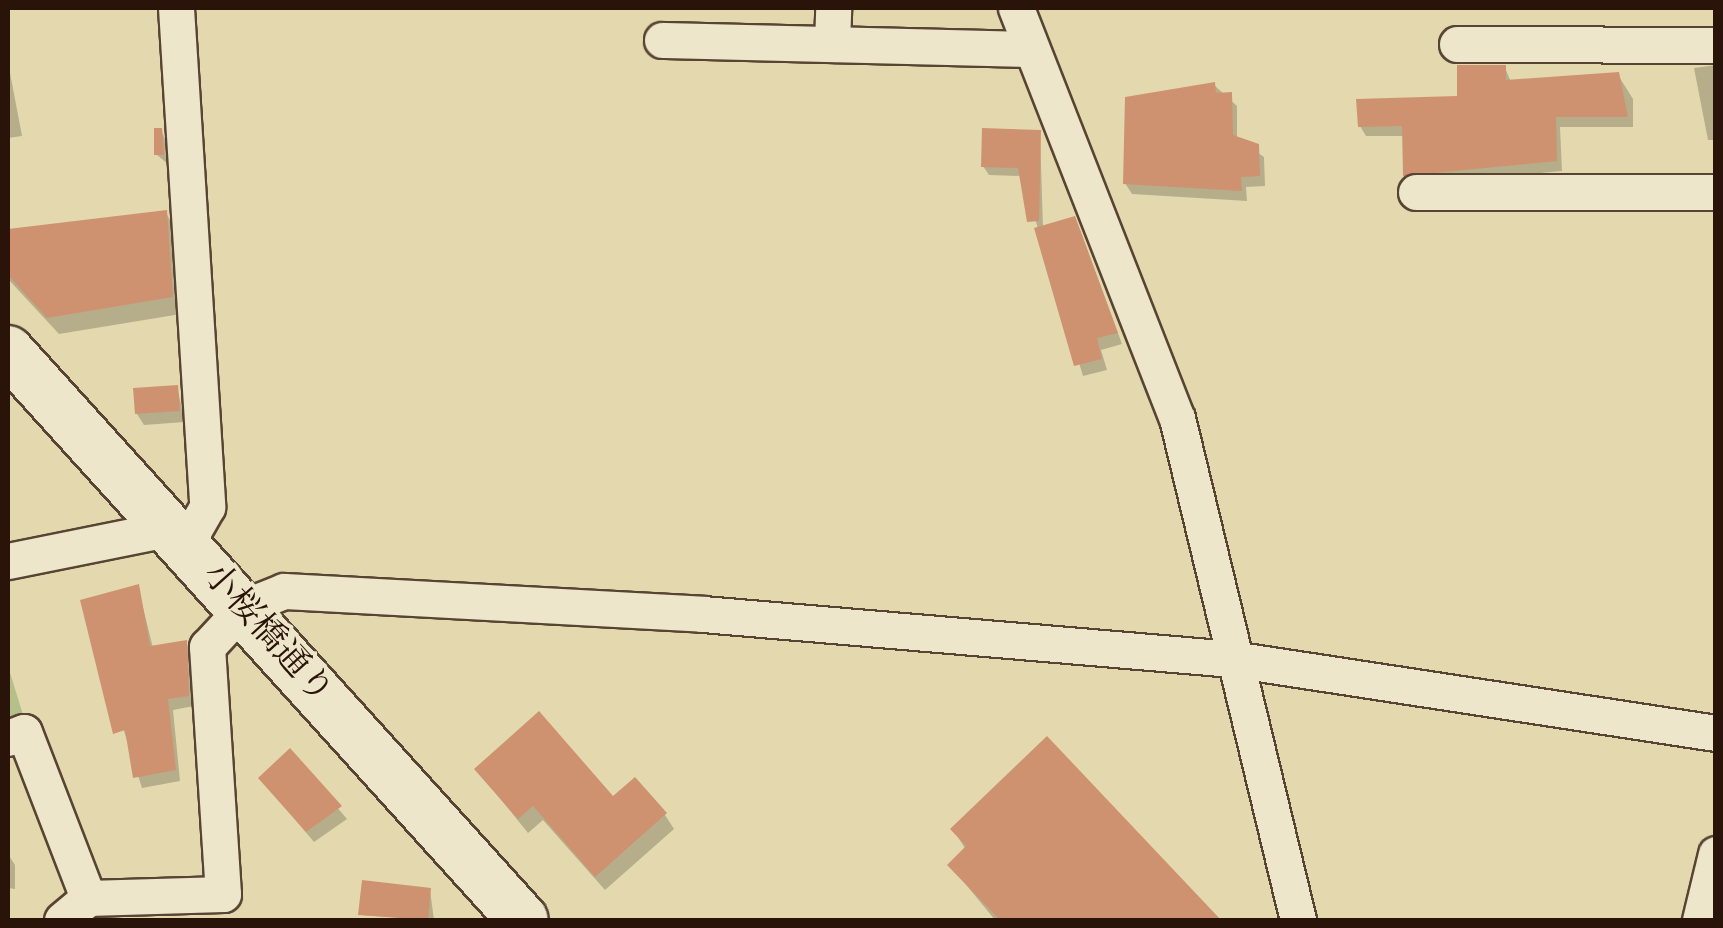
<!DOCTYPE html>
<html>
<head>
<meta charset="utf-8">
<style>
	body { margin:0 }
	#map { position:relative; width:1723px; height:928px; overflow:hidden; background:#e4d9ae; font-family:"IM FELL English","Noto Serif JP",serif }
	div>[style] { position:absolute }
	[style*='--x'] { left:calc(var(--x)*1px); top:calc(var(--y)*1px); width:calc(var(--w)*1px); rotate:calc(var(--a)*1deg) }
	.green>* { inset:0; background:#b5bf89 }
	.shadow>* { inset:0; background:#0003 }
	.building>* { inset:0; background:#ce9270 }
	.roads { filter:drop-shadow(2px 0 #584432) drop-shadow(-2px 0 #584432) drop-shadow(0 2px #584432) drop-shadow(0 -2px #584432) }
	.street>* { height:35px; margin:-17.5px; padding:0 17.5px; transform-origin:17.5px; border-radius:17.5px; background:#ede6ca }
	.secondary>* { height:50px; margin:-25px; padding:0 25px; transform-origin:25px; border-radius:25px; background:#ede6ca }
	span { translate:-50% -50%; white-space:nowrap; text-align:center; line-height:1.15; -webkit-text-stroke:8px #ede6ca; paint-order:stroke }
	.street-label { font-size:35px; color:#2a1308 }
	.frame { position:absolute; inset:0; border:10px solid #2a1308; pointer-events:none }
</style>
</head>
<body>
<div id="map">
	<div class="green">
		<i style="clip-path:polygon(8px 666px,24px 718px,8px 724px)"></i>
	</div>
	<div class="shadow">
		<i style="clip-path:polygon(8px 62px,22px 136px,8px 138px)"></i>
		<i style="clip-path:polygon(1716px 65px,1716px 140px,1708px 140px,1694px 68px)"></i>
		<i style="clip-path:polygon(1505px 68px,1511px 82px,1618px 75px,1633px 99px,1633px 127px,1560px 127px,1562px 171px,1412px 185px,1405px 136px,1366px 136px,1360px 126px,1459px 99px)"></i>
		<i style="clip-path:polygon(1214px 85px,1237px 106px,1237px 139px,1264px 157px,1265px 186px,1246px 187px,1247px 201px,1132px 194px,1125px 183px)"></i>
		<i style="clip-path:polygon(161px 131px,167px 142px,169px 165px,156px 154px)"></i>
		<i style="clip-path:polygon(1040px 132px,1043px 228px,1080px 230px,1122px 344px,1101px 350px,1107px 370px,1083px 376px,1022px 176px,989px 175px,983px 166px)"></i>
		<i style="clip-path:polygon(166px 213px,176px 230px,181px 314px,59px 334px,8px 279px,8px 231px)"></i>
		<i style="clip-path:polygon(177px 387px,185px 422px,144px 425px,137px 414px)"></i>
		<i style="clip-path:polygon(138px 587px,153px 648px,186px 643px,192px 654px,194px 706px,173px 710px,180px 781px,142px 788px,83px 601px)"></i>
		<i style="clip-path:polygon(1047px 740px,1218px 920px,995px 920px,950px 865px,966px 850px,953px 829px)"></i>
		<i style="clip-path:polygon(290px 752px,347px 819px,314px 842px,261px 779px)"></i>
		<i style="clip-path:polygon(477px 770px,665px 815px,674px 829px,605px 890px,543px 820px,528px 833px)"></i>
		<i style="clip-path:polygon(8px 854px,15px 865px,15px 889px,8px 888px)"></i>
		<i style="clip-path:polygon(430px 890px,434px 920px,361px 915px)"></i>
	</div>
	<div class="building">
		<i style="clip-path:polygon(1457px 65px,1506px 65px,1506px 80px,1619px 72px,1628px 117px,1556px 117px,1557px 161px,1403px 176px,1402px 126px,1358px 127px,1356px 99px,1457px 96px)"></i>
		<i style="clip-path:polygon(1215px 82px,1216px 93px,1232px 92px,1233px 135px,1259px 144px,1260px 176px,1241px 177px,1242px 191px,1123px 184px,1125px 97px)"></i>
		<i style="clip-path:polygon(154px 128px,162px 128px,164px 155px,154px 155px)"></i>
		<i style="clip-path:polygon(982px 128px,1041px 130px,1039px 221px,1027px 222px,1018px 168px,981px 167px)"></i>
		<i style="clip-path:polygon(167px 210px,173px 297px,47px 318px,8px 275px,8px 229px)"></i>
		<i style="clip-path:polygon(1075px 216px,1118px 333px,1097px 338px,1102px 359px,1074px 366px,1034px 228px)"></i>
		<i style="clip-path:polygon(178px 385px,180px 411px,135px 414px,133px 388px)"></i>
		<i style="clip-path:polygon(139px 584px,150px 646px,187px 640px,189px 696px,168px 699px,176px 770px,133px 778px,125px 730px,113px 734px,80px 600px)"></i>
		<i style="clip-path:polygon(539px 711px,613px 796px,635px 777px,667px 813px,595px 877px,533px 806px,518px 819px,474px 769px)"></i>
		<i style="clip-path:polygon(1047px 736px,1221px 920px,1000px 920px,947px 865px,966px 846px,950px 829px)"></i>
		<i style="clip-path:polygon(290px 748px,342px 806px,306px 832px,258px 778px)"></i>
		<i style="clip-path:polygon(362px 880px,431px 888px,428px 920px,358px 915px)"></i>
	</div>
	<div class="roads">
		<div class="street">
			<i style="--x:176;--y:8;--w:500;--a:86.4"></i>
			<i style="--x:207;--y:507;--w:43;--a:119.6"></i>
			<i style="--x:1016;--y:8;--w:440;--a:68.6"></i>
			<i style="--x:1177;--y:418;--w:516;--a:76.45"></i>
			<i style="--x:662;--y:40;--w:369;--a:1.4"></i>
			<i style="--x:832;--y:44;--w:36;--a:-88"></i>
			<i style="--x:1457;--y:44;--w:259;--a:0.2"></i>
			<i style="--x:1416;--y:192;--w:300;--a:0"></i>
			<i style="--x:8;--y:561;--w:166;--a:-11.4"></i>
			<i style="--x:8;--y:738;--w:17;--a:-21"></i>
			<i style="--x:24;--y:732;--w:178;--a:68.9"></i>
			<i style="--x:62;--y:920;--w:34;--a:-40"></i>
			<i style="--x:88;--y:898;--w:135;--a:-1.7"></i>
			<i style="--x:223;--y:894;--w:248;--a:-93.7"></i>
			<i style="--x:207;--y:647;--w:54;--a:-47.2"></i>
			<i style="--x:244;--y:607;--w:43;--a:-21.8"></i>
			<i style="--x:284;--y:591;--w:420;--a:3.1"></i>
			<i style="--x:703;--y:614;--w:531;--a:4.86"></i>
			<i style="--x:1232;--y:659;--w:490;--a:8.7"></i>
			<i style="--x:1700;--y:920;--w:68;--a:-76.4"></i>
		</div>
		<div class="secondary">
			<i style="--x:8;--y:351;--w:767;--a:47.85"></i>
		</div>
	</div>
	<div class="street-label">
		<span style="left:267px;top:634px;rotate:48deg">小桜橋通り</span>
	</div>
	<div class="frame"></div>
</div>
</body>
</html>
